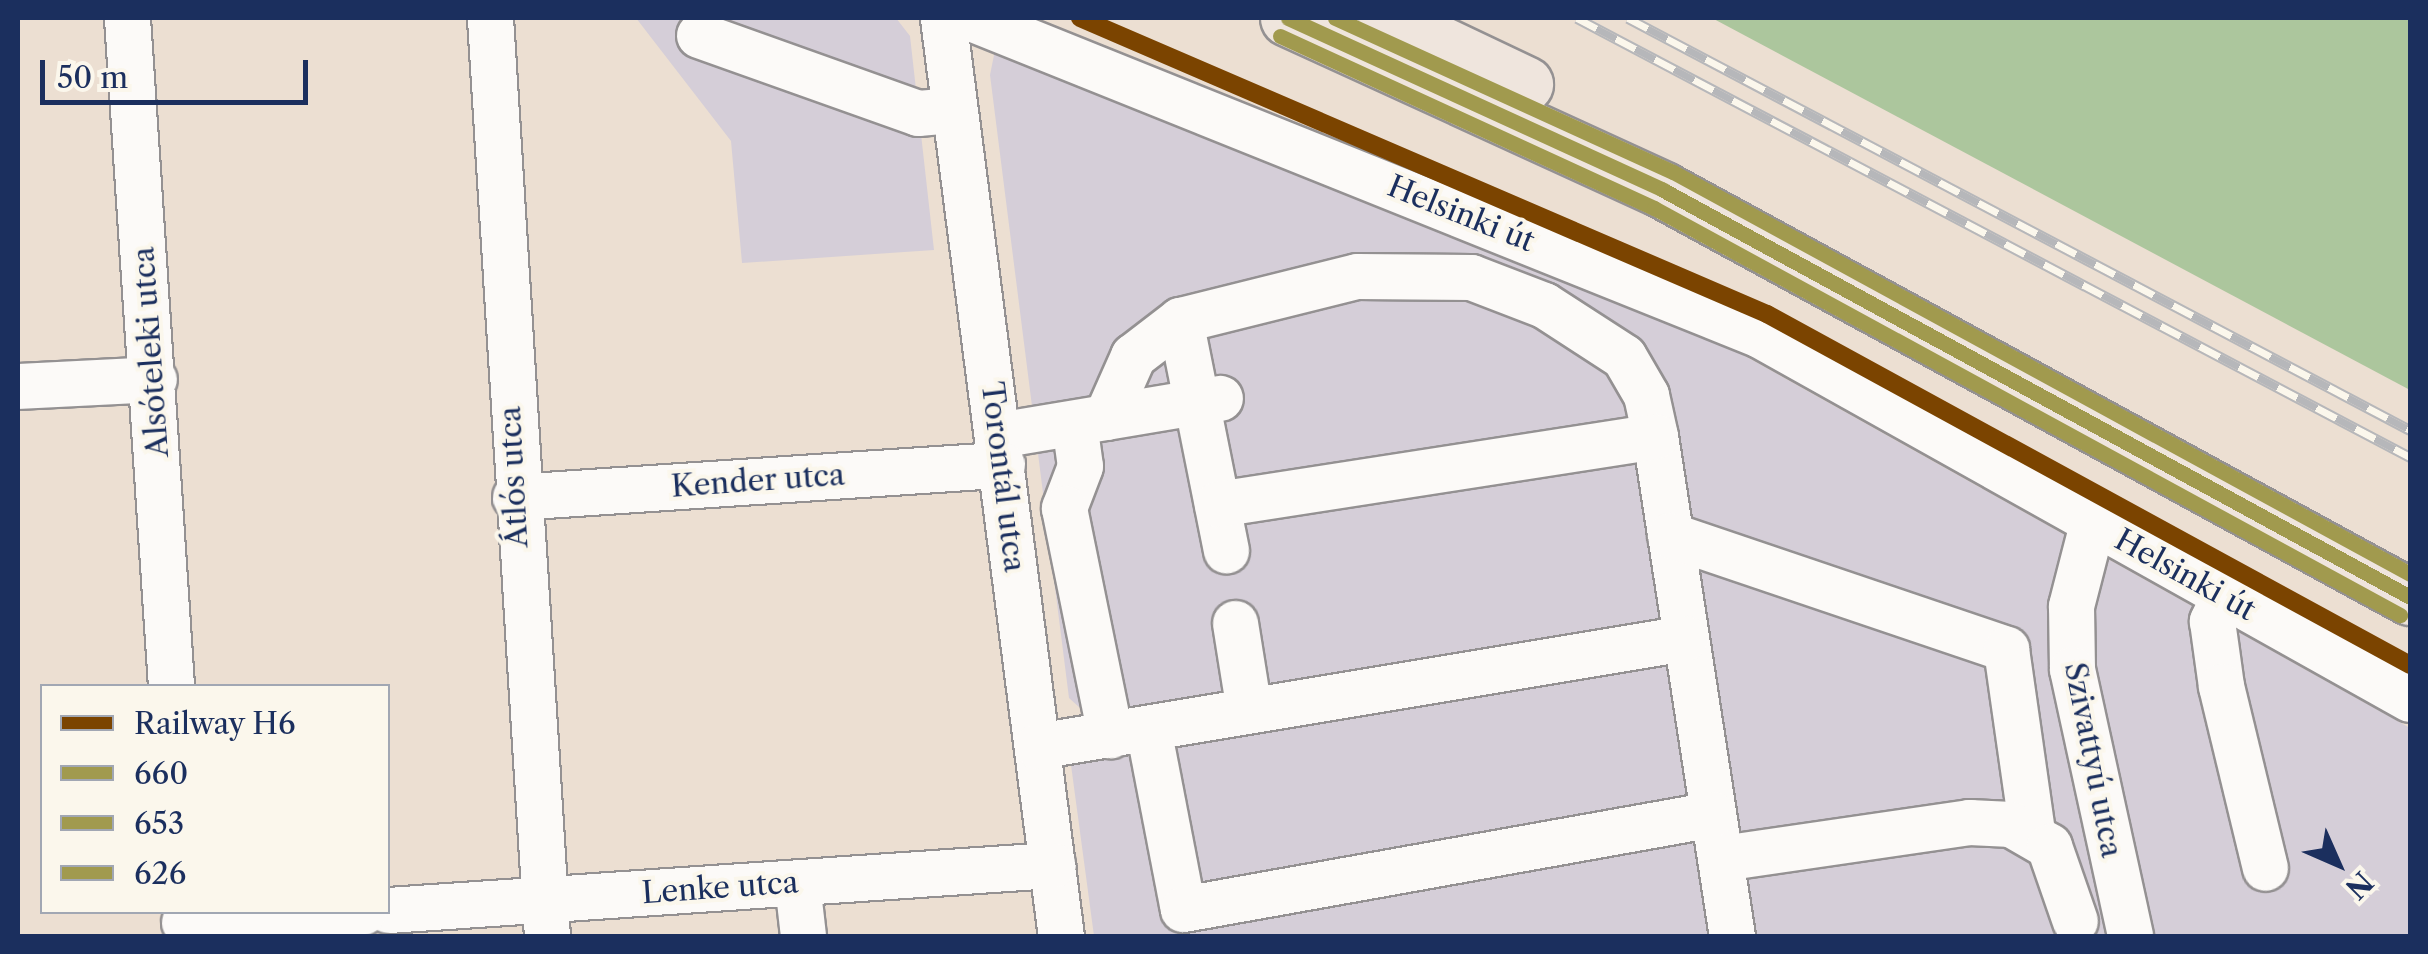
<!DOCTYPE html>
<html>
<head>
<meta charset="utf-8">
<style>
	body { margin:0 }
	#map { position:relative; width:2428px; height:954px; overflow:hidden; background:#ecdfd2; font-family:"Libre Caslon Text",serif }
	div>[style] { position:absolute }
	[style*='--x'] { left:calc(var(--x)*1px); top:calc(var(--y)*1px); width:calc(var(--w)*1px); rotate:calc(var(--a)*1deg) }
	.industrial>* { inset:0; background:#d5ced8 }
	.forest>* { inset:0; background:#acc69d }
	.roads { filter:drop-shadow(2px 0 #949192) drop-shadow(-2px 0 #949192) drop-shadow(0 2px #949192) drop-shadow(0 -2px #949192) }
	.minor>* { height:45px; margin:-22.5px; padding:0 22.5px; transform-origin:22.5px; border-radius:22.5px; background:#fcfaf8 }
	.major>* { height:55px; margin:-27.5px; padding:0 27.5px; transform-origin:27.5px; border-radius:27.5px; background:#efe5dd }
	.rail>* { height:11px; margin-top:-5.5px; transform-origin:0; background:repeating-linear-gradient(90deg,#fbf7ec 0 22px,#b6b7ba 0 44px); box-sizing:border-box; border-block:2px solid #b6b7ba }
	.bus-1>* { height:15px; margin:-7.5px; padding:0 7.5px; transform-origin:7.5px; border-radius:7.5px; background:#a19a4e }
	.bus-2>* { height:15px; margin:-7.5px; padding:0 7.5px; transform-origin:7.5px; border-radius:7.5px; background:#a19a4e }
	.bus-3>* { height:15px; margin:-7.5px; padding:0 7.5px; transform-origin:7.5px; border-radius:7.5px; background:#a19a4e }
	.rail-1>* { height:18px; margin:-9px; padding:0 9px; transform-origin:9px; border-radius:9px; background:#7b4400 }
	span { translate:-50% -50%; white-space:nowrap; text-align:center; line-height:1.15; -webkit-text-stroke:8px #fbf7ec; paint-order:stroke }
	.street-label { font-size:30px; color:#1b2f5e }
	.frame { position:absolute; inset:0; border:20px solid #1b2f5e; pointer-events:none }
	.legend { position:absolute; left:40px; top:684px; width:350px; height:230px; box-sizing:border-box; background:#fbf7ec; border:2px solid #a1a7b3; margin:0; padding:12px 18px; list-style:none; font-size:30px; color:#1b2f5e }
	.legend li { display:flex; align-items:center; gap:20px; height:50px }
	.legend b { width:50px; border:2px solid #a1a7b3 }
	.north { position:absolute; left:2288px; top:814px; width:100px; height:100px; -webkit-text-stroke:8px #fbf7ec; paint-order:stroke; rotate:135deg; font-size:28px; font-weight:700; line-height:40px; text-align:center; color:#1b2f5e }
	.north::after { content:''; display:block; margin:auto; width:35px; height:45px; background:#1b2f5e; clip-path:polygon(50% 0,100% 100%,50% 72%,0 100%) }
	.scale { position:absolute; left:40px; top:60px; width:268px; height:45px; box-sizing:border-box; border:5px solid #1b2f5e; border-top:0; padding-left:12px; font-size:30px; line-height:35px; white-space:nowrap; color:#1b2f5e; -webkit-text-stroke:8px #fbf7ec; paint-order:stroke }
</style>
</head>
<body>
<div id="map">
	<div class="industrial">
		<i style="clip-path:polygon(636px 18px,896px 18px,910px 36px,934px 250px,742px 263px,731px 141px)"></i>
		<i style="clip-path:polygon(995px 50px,1711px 337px,2410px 728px,2410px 936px,1094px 936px,1071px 765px,1095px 761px,1090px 717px,1069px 698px,990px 75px)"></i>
	</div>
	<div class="forest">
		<i style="clip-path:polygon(1712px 18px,2410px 18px,2410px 390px)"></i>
	</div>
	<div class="roads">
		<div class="minor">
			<i style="--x:127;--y:18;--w:669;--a:86.23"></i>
			<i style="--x:490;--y:18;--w:920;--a:86.45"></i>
			<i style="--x:943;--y:18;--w:926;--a:82.68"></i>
			<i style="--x:971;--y:18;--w:850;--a:21.89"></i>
			<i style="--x:1760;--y:335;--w:745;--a:29.25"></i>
			<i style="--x:699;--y:35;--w:232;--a:19.6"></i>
			<i style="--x:918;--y:113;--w:36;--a:-5"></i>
			<i style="--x:1180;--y:320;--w:235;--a:78.7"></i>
			<i style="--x:18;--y:386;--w:136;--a:-2.9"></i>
			<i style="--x:1106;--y:417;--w:67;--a:-66.1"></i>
			<i style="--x:1133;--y:356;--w:59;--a:-37.5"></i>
			<i style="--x:1180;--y:320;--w:182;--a:-14"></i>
			<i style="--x:1357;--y:276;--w:114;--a:0.5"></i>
			<i style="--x:1471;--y:277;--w:78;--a:21"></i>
			<i style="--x:1544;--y:305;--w:95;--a:33"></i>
			<i style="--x:1624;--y:357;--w:44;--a:59.9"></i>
			<i style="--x:1646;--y:395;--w:42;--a:77.6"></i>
			<i style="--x:1655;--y:436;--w:506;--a:81.25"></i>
			<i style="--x:1074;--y:423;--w:43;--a:82.1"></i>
			<i style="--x:1080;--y:466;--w:45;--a:110.9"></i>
			<i style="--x:1064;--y:508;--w:232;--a:78.5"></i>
			<i style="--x:998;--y:435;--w:225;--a:-9.5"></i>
			<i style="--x:515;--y:497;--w:488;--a:-3.8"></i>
			<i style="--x:1217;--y:504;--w:443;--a:-8.8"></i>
			<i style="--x:2092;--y:524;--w:85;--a:104.4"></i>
			<i style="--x:2071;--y:606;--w:63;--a:89.1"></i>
			<i style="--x:2072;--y:669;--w:273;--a:77.7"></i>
			<i style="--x:1670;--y:535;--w:355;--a:18.7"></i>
			<i style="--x:2006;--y:649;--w:185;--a:81.9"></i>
			<i style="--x:2224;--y:596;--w:28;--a:116"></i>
			<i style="--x:2212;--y:621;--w:66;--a:82.1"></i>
			<i style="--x:2221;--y:686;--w:187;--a:76.4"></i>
			<i style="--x:1235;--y:623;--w:88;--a:80.9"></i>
			<i style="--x:1148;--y:728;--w:184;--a:79.1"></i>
			<i style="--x:1183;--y:909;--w:538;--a:-10.16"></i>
			<i style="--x:1037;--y:746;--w:657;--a:-9.46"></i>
			<i style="--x:1722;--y:858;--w:250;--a:-8.3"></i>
			<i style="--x:1969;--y:822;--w:42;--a:2.7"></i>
			<i style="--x:2011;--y:824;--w:44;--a:30.1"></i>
			<i style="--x:2049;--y:846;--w:79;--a:70.9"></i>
			<i style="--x:797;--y:883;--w:53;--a:83.5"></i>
			<i style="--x:388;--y:910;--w:666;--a:-3.88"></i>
			<i style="--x:184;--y:922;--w:179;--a:-3.2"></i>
		</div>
		<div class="major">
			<i style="--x:1288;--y:18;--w:413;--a:24.6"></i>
			<i style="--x:1663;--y:190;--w:851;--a:28.58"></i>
			<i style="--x:1386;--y:18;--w:154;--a:25.4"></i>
		</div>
	</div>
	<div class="rail">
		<i style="--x:1577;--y:18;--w:942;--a:27.79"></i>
		<i style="--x:1628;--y:18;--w:884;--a:27.78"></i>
	</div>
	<div class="bus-1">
		<i style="--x:1288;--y:18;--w:413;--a:24.6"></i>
		<i style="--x:1663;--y:190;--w:851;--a:28.58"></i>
	</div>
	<div class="bus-2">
		<i style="--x:1280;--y:36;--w:412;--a:24.7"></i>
		<i style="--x:1654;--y:208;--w:850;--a:28.62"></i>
	</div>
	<div class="bus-3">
		<i style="--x:1335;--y:18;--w:371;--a:24.5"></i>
		<i style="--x:1673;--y:172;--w:840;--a:28.61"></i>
	</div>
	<div class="rail-1">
		<i style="--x:1080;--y:18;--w:748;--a:23.31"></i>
		<i style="--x:1767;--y:314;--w:733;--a:28.63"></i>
	</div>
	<div class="street-label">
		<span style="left:1461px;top:214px;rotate:22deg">Helsinki út</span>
		<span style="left:151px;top:352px;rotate:-94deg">Alsóteleki utca</span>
		<span style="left:514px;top:477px;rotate:-93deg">Átlós utca</span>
		<span style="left:1003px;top:477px;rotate:83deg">Torontál utca</span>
		<span style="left:758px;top:481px;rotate:-4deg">Kender utca</span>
		<span style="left:2185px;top:575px;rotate:29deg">Helsinki út</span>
		<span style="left:2093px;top:760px;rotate:79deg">Szivattyú utca</span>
		<span style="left:720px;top:888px;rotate:-4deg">Lenke utca</span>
	</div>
	<div class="frame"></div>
	<ul class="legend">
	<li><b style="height:12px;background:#7b4400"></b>Railway H6</li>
	<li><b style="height:12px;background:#a19a4e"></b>660</li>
	<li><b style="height:12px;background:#a19a4e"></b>653</li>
	<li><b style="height:12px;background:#a19a4e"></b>626</li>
	</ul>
	<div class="north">N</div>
	<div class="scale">50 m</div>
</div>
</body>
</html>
